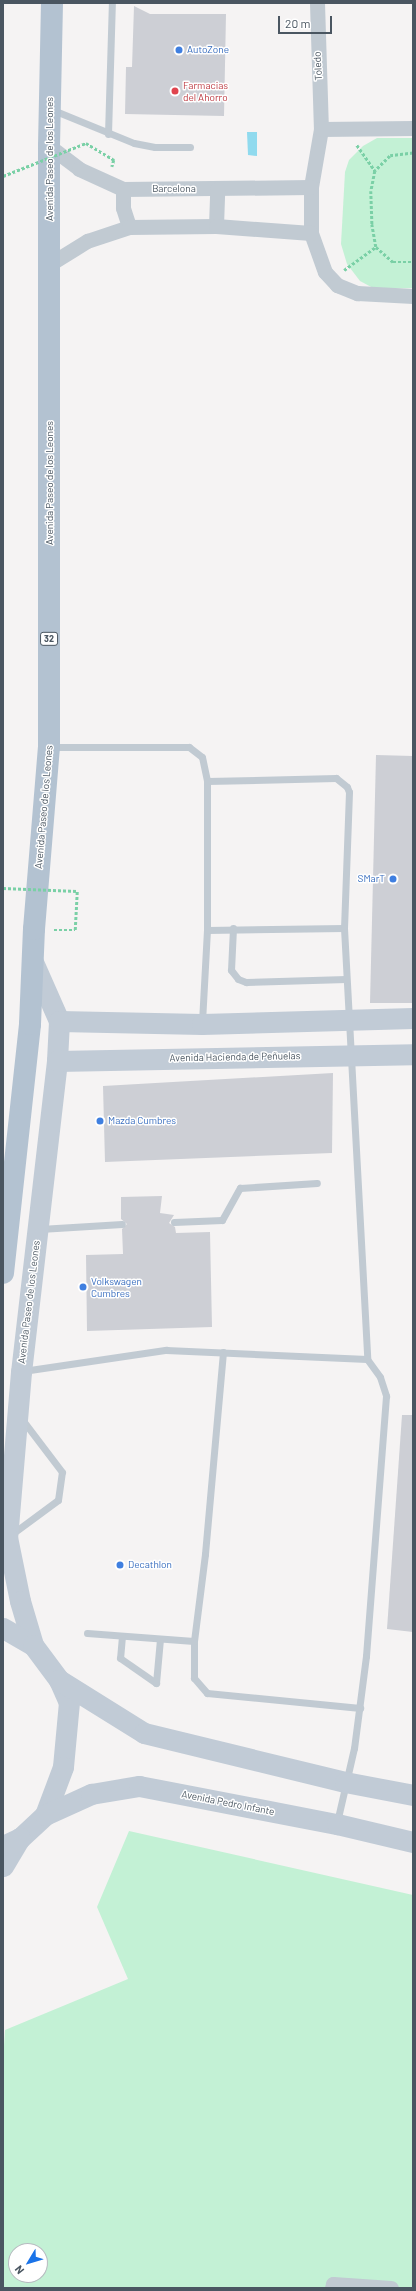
<!DOCTYPE html>
<html>
<head>
<meta charset="utf-8">
<style>
	body { margin:0 }
	#map { position:relative; width:416px; height:2291px; overflow:hidden; background:#f5f3f3; font-family:Barlow,sans-serif }
	div>[style] { position:absolute }
	[style*='--x'] { left:calc(var(--x)*1px); top:calc(var(--y)*1px); width:calc(var(--w)*1px); rotate:calc(var(--a)*1deg) }
	.green>* { inset:0; background:#c3f1d5 }
	.water>* { inset:0; background:#90daee }
	.building>* { inset:0; background:#cdcfd5 }
	.path>* { height:2.5px; margin-top:-1.25px; transform-origin:0; background:repeating-linear-gradient(90deg,#7ad0a6 0 3px,transparent 0 5px) }
	.lane>* { height:7px; margin:-3.5px; padding:0 3.5px; transform-origin:3.5px; border-radius:3.5px; background:#c1cad2 }
	.street>* { height:15px; margin:-7.5px; padding:0 7.5px; transform-origin:7.5px; border-radius:7.5px; background:#c1cad2 }
	.secondary>* { height:21px; margin:-10.5px; padding:0 10.5px; transform-origin:10.5px; border-radius:10.5px; background:#c1cbd6 }
	.primary>* { height:22px; margin:-11px; padding:0 11px; transform-origin:11px; border-radius:11px; background:#b3c2d1 }
	.path-bridge>* { height:2.5px; margin-top:-1.25px; transform-origin:0; background:repeating-linear-gradient(90deg,#7ad0a6 0 3px,transparent 0 5px) }
	.dots>* { width:11px; height:11px; translate:-50% -50%; box-sizing:border-box; border:2px solid #fff; border-radius:50% }
	span { translate:-50% -50%; white-space:nowrap; text-align:center; line-height:1.15; -webkit-text-stroke:3px #fff; paint-order:stroke }
	.shield-label span { padding:1px 3px; background:#fff; border:1px solid; border-radius:3px; -webkit-text-stroke-width:0 }
	.shield-label { font-size:9px; color:#4a5661; font-weight:700 }
	.shop-label { font-size:10px; color:#366cbe }
	.left { translate:0 -50%; text-align:left }
	.right { translate:-100% -50%; text-align:right }
	.street-label { font-size:10px; color:#4a5661 }
	.health-label { font-size:10px; color:#be3a42 }
	.frame { position:absolute; inset:0; border:4px solid #4a5661; pointer-events:none }
	.north { position:absolute; left:8px; top:2243px; width:40px; height:40px; box-sizing:border-box; background:#fff; border:1px solid #b7bbc0; border-radius:50%; rotate:232deg; font-size:11px; font-weight:700; line-height:16px; text-align:center; color:#4a5661 }
	.north::after { content:''; display:block; margin:auto; width:14px; height:18px; background:#1a73e8; clip-path:polygon(50% 0,100% 100%,50% 72%,0 100%) }
	.scale { position:absolute; left:278px; top:16px; width:54px; height:18px; box-sizing:border-box; border:2px solid #4a5661; border-top:0; padding-left:5px; font-size:12px; line-height:14px; white-space:nowrap; color:#4a5661; -webkit-text-stroke:3px #fff; paint-order:stroke }
</style>
</head>
<body>
<div id="map">
	<div class="green">
		<i style="clip-path:polygon(377px 138px,413px 138px,413px 288px,375px 289px,360px 281px,347px 264px,341px 244px,345px 172px,349px 160px,363px 146px)"></i>
		<i style="clip-path:polygon(evenodd,129px 1831px,413px 1895px,413px 2288px,3px 2288px,3px 2062px,5px 2030px,128px 1979px,97px 1907px,129px 1831px,16px 2251px,40px 2251px,40px 2275px,16px 2275px,16px 2251px)"></i>
	</div>
	<div class="water">
		<i style="clip-path:polygon(247px 132px,257px 132px,257px 156px,248px 155px)"></i>
	</div>
	<div class="building">
		<i style="clip-path:polygon(134px 6px,150px 14px,226px 14px,224px 116px,125px 114px,126px 67px,132px 67px)"></i>
		<i style="clip-path:polygon(376px 755px,413px 756px,413px 1003px,370px 1003px)"></i>
		<i style="clip-path:polygon(333px 1073px,332px 1153px,105px 1162px,103px 1086px)"></i>
		<i style="clip-path:polygon(162px 1196px,160px 1213px,174px 1215px,169px 1223px,175px 1227px,176px 1233px,210px 1232px,212px 1327px,87px 1331px,86px 1255px,123px 1254px,122px 1229px,127px 1224px,121px 1219px,121px 1197px)"></i>
		<i style="clip-path:polygon(402px 1415px,413px 1415px,413px 1632px,387px 1629px)"></i>
	</div>
	<div class="path">
		<i style="--x:86;--y:143;--w:33;--a:31"></i>
		<i style="--x:114;--y:160;--w:7;--a:106"></i>
		<i style="--x:357;--y:145;--w:32;--a:55"></i>
		<i style="--x:413;--y:153;--w:23;--a:173"></i>
		<i style="--x:390;--y:156;--w:21;--a:135"></i>
		<i style="--x:375;--y:171;--w:20;--a:101"></i>
		<i style="--x:371;--y:191;--w:33;--a:88"></i>
		<i style="--x:372;--y:224;--w:23;--a:80"></i>
		<i style="--x:376;--y:247;--w:23;--a:41"></i>
		<i style="--x:393;--y:262;--w:20;--a:0"></i>
		<i style="--x:344;--y:270;--w:39;--a:-36"></i>
		<i style="--x:54;--y:930;--w:21;--a:0"></i>
		<i style="--x:75;--y:930;--w:39;--a:-87"></i>
	</div>
	<div class="lane">
		<i style="--x:53;--y:110;--w:87;--a:22.2"></i>
		<i style="--x:134;--y:143;--w:21;--a:11"></i>
		<i style="--x:155;--y:147;--w:35;--a:0"></i>
		<i style="--x:108;--y:134;--w:131;--a:-88.3"></i>
		<i style="--x:51;--y:747;--w:138;--a:0"></i>
		<i style="--x:189;--y:747;--w:16;--a:38"></i>
		<i style="--x:202;--y:757;--w:25;--a:78"></i>
		<i style="--x:233;--y:928;--w:42;--a:92.7"></i>
		<i style="--x:231;--y:970;--w:11;--a:52"></i>
		<i style="--x:238;--y:979;--w:9;--a:21"></i>
		<i style="--x:246;--y:982;--w:100;--a:-1.7"></i>
		<i style="--x:207;--y:930;--w:137;--a:-0.8"></i>
		<i style="--x:202;--y:1022;--w:92;--a:-86.9"></i>
		<i style="--x:207;--y:930;--w:149;--a:-90"></i>
		<i style="--x:207;--y:781;--w:129;--a:-1.3"></i>
		<i style="--x:336;--y:778;--w:14;--a:39"></i>
		<i style="--x:347;--y:787;--w:5;--a:68"></i>
		<i style="--x:349;--y:792;--w:136;--a:92.1"></i>
		<i style="--x:344;--y:928;--w:432;--a:86.9"></i>
		<i style="--x:367;--y:1359;--w:22;--a:54"></i>
		<i style="--x:380;--y:1377;--w:20;--a:72"></i>
		<i style="--x:386;--y:1396;--w:261;--a:94.4"></i>
		<i style="--x:366;--y:1656;--w:93;--a:97.4"></i>
		<i style="--x:354;--y:1748;--w:76;--a:102.9"></i>
		<i style="--x:174;--y:1222;--w:48;--a:-2.4"></i>
		<i style="--x:222;--y:1220;--w:37;--a:-61"></i>
		<i style="--x:240;--y:1188;--w:77;--a:-3.7"></i>
		<i style="--x:40;--y:1229;--w:82;--a:-3.5"></i>
		<i style="--x:223;--y:1352;--w:203;--a:95.1"></i>
		<i style="--x:205;--y:1554;--w:88;--a:97.2"></i>
		<i style="--x:194;--y:1641;--w:37;--a:90"></i>
		<i style="--x:194;--y:1678;--w:20;--a:49"></i>
		<i style="--x:207;--y:1693;--w:154;--a:5.6"></i>
		<i style="--x:23;--y:1371;--w:145;--a:-8.4"></i>
		<i style="--x:166;--y:1350;--w:201;--a:2.6"></i>
		<i style="--x:12;--y:1534;--w:57;--a:-36.5"></i>
		<i style="--x:58;--y:1500;--w:28;--a:-82"></i>
		<i style="--x:62;--y:1472;--w:68;--a:-127.2"></i>
		<i style="--x:87;--y:1633;--w:107;--a:4.3"></i>
		<i style="--x:122;--y:1636;--w:22;--a:95"></i>
		<i style="--x:120;--y:1658;--w:44;--a:34.8"></i>
		<i style="--x:156;--y:1683;--w:44;--a:-84.8"></i>
	</div>
	<div class="street">
		<i style="--x:317;--y:3;--w:126;--a:88.2"></i>
		<i style="--x:321;--y:129;--w:59;--a:99.8"></i>
		<i style="--x:311;--y:187;--w:46;--a:90"></i>
		<i style="--x:311;--y:233;--w:41;--a:70.3"></i>
		<i style="--x:325;--y:272;--w:18;--a:47"></i>
		<i style="--x:337;--y:285;--w:22;--a:22"></i>
		<i style="--x:357;--y:293;--w:56;--a:3.1"></i>
		<i style="--x:321;--y:129;--w:92;--a:-0.6"></i>
		<i style="--x:49;--y:146;--w:38;--a:37"></i>
		<i style="--x:79;--y:169;--w:48;--a:24.4"></i>
		<i style="--x:123;--y:189;--w:188;--a:-0.6"></i>
		<i style="--x:123;--y:189;--w:19;--a:90"></i>
		<i style="--x:123;--y:208;--w:20;--a:72"></i>
		<i style="--x:216;--y:226;--w:37;--a:-88"></i>
		<i style="--x:50;--y:264;--w:44;--a:-31.9"></i>
		<i style="--x:87;--y:241;--w:44;--a:-18.4"></i>
		<i style="--x:129;--y:227;--w:87;--a:-0.7"></i>
		<i style="--x:216;--y:226;--w:95;--a:4.2"></i>
		<i style="--x:332;--y:2288;--w:4;--a:-76"></i>
		<i style="--x:333;--y:2284;--w:58;--a:3.9"></i>
	</div>
	<div class="secondary">
		<i style="--x:33;--y:962;--w:64;--a:66.2"></i>
		<i style="--x:59;--y:1021;--w:40;--a:92.9"></i>
		<i style="--x:57;--y:1061;--w:313;--a:96.6"></i>
		<i style="--x:21;--y:1372;--w:166;--a:94.8"></i>
		<i style="--x:7;--y:1537;--w:65;--a:78.5"></i>
		<i style="--x:20;--y:1601;--w:46;--a:73.5"></i>
		<i style="--x:59;--y:1021;--w:143;--a:1.2"></i>
		<i style="--x:202;--y:1024;--w:211;--a:-1.6"></i>
		<i style="--x:57;--y:1061;--w:356;--a:-1.1"></i>
		<i style="--x:3;--y:1628;--w:34;--a:30"></i>
		<i style="--x:33;--y:1645;--w:44;--a:53.4"></i>
		<i style="--x:59;--y:1680;--w:24;--a:66"></i>
		<i style="--x:69;--y:1702;--w:65;--a:95.3"></i>
		<i style="--x:63;--y:1767;--w:51;--a:110.6"></i>
		<i style="--x:45;--y:1815;--w:34;--a:137"></i>
		<i style="--x:20;--y:1838;--w:19;--a:155"></i>
		<i style="--x:59;--y:1680;--w:100;--a:31.9"></i>
		<i style="--x:144;--y:1733;--w:207;--a:13.7"></i>
		<i style="--x:345;--y:1782;--w:69;--a:10.8"></i>
		<i style="--x:45;--y:1815;--w:51;--a:-24.5"></i>
		<i style="--x:91;--y:1794;--w:49;--a:-9.5"></i>
		<i style="--x:139;--y:1786;--w:202;--a:10.9"></i>
		<i style="--x:337;--y:1824;--w:78;--a:13.3"></i>
		<i style="--x:3;--y:1866;--w:33;--a:-59"></i>
	</div>
	<div class="primary">
		<i style="--x:3;--y:1273;--w:250;--a:-83.8"></i>
		<i style="--x:30;--y:1024;--w:95;--a:-87.6"></i>
		<i style="--x:34;--y:929;--w:183;--a:-85.3"></i>
		<i style="--x:49;--y:747;--w:601;--a:-90"></i>
		<i style="--x:49;--y:146;--w:143;--a:-88.8"></i>
	</div>
	<div class="path-bridge">
		<i style="--x:3;--y:176;--w:89;--a:-21.7"></i>
		<i style="--x:3;--y:888;--w:74;--a:2.3"></i>
	</div>
	<div class="dots">
		<i style="left:179px;top:50px;background:#3f7fe0"></i>
		<i style="left:175px;top:91px;background:#e0444e"></i>
		<i style="left:393px;top:879px;background:#3f7fe0"></i>
		<i style="left:100px;top:1121px;background:#3f7fe0"></i>
		<i style="left:83px;top:1287px;background:#3f7fe0"></i>
		<i style="left:120px;top:1565px;background:#3f7fe0"></i>
	</div>
	<div class="shield-label">
		<span style="left:49px;top:639px">32</span>
	</div>
	<div class="shop-label">
		<span class="left" style="left:187px;top:50px">AutoZone</span>
		<span class="right" style="left:385px;top:879px">SMarT</span>
		<span class="left" style="left:108px;top:1121px">Mazda Cumbres</span>
		<span class="left" style="left:91px;top:1287px">Volkswagen<br>Cumbres</span>
		<span class="left" style="left:128px;top:1565px">Decathlon</span>
	</div>
	<div class="street-label">
		<span style="left:318px;top:66px;rotate:-93deg">Toledo</span>
		<span style="left:50px;top:159px;rotate:-90deg">Avenida Paseo de los Leones</span>
		<span style="left:174px;top:189px">Barcelona</span>
		<span style="left:50px;top:483px;rotate:-90deg">Avenida Paseo de los Leones</span>
		<span style="left:44px;top:807px;rotate:-85deg">Avenida Paseo de los Leones</span>
		<span style="left:235px;top:1057px;rotate:-1deg">Avenida Hacienda de Peñuelas</span>
		<span style="left:29px;top:1302px;rotate:-83deg">Avenida Paseo de los Leones</span>
		<span style="left:228px;top:1803px;rotate:11deg">Avenida Pedro Infante</span>
	</div>
	<div class="health-label">
		<span class="left" style="left:183px;top:91px">Farmacias<br>del Ahorro</span>
	</div>
	<div class="frame"></div>
	<div class="north">N</div>
	<div class="scale">20 m</div>
</div>
</body>
</html>
